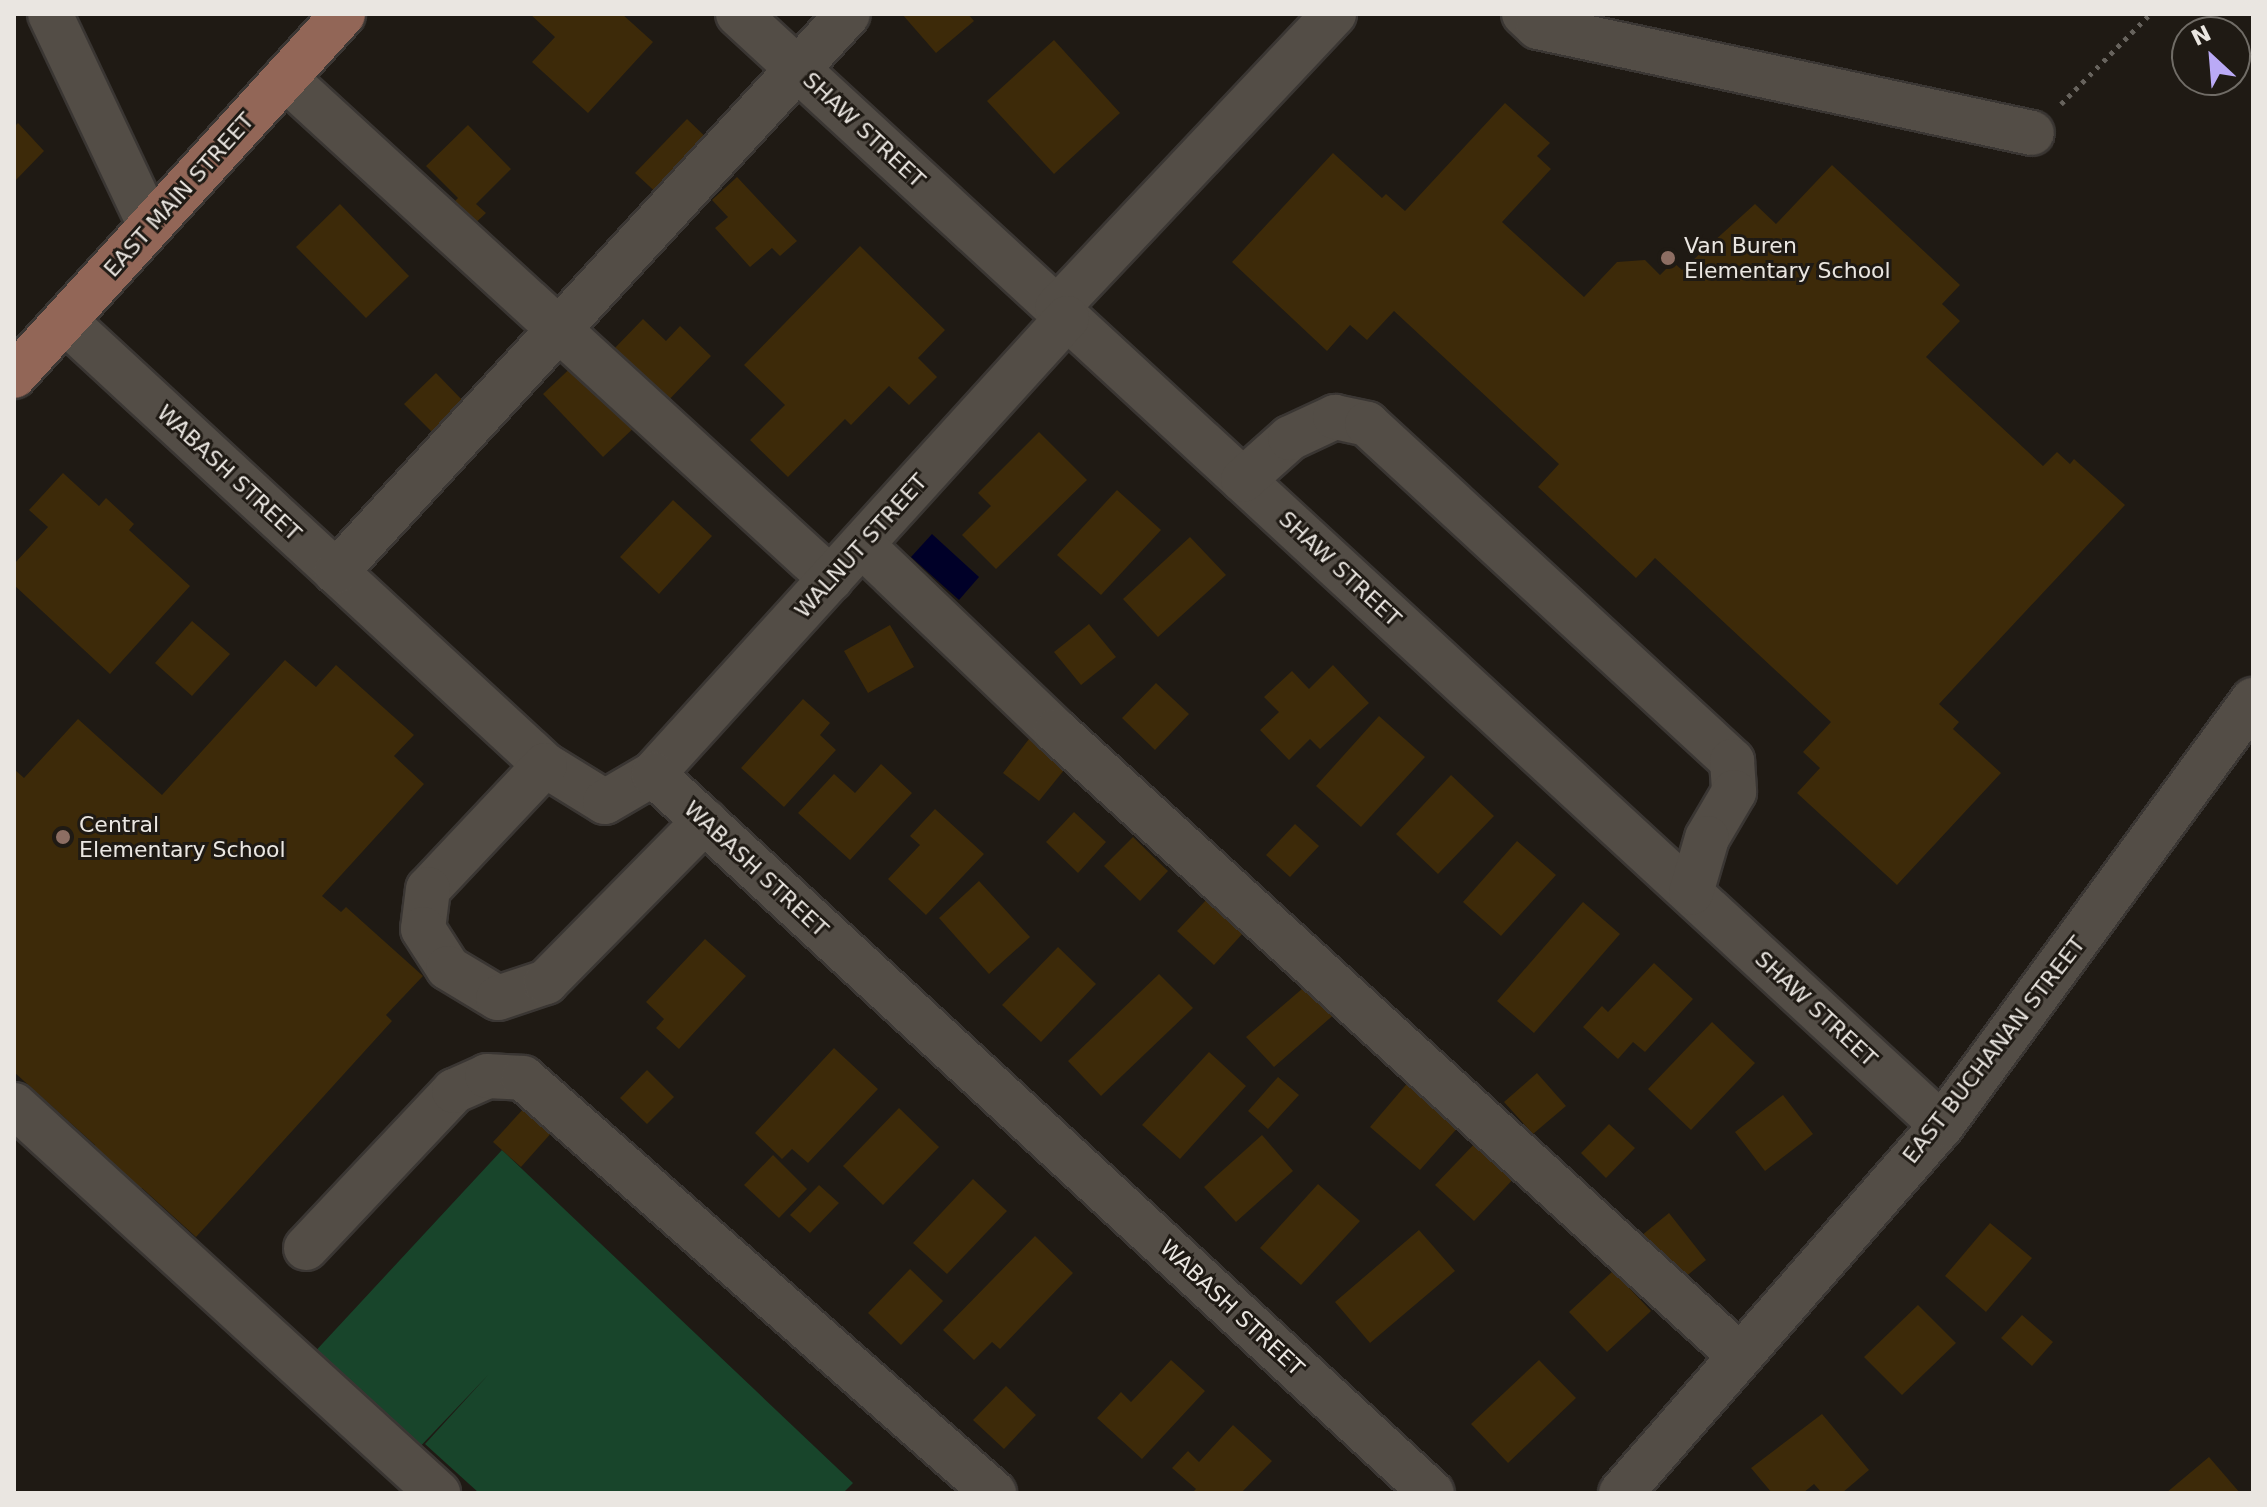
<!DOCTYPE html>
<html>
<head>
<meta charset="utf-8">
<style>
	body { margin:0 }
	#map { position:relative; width:2267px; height:1507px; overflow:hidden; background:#1f1a14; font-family:"DejaVu Sans",sans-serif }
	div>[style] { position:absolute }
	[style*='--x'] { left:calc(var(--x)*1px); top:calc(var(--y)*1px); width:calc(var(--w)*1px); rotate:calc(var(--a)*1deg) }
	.green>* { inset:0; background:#18452b }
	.water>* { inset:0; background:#000028 }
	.building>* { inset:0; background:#3d2a09 }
	.path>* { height:5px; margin-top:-2.5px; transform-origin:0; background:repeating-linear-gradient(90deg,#67635d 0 4px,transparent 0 10px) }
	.roads { filter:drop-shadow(2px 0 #3a3633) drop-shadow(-2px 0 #3a3633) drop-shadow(0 2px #3a3633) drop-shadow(0 -2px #3a3633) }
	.minor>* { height:44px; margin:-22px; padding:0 22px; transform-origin:22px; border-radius:22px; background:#534d46 }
	.major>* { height:44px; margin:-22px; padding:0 22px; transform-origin:22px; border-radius:22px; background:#926657 }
	.dots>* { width:22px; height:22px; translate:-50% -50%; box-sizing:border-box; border:4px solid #1f1a14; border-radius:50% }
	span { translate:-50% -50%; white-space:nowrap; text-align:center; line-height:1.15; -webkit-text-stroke:6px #1f1a14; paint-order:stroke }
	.street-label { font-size:22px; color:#eae6e1 }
	.poi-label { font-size:22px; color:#eae6e1 }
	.left { translate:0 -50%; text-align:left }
	.frame { position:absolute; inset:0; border:16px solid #eae6e1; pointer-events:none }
	.north { position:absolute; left:2171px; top:16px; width:80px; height:80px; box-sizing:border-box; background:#1f1a14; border:2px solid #706c66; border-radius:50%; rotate:334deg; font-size:22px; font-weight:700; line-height:32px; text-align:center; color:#eae6e1 }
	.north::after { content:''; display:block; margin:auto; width:28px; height:36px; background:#baaaf6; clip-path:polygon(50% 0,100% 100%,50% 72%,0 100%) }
</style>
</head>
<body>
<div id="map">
	<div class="green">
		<i style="clip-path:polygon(502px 1150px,853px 1483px,843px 1493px,479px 1493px,425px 1444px,489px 1374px,414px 1453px,310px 1357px)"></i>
	</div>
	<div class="water">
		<i style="clip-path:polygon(932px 534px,979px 577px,959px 600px,911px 557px)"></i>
	</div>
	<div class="building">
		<i style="clip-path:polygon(530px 14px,622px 14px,653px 42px,588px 113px,532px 62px,555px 37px)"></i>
		<i style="clip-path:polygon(902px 14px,968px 14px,974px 21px,936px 53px)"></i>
		<i style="clip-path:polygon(1054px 40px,1120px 113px,1054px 174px,987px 101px)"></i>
		<i style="clip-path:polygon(1505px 103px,1550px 143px,1537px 156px,1551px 169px,1502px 222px,1584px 297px,1617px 262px,1645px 260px,1660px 275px,1673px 262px,1682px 270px,1755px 204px,1776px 224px,1832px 165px,1960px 285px,1942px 304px,1960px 321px,1926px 357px,2043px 466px,2057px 452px,2070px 464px,2074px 459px,2125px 505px,1939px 704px,1959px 722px,1953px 729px,2001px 773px,1897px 885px,1797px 793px,1820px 768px,1803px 752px,1831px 722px,1655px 558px,1636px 578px,1538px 487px,1559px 464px,1394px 311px,1367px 340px,1350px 325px,1327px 351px,1232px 262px,1333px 153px,1382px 198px,1386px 194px,1405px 211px)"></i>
		<i style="clip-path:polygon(687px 119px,713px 144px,662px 198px,635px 173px)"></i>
		<i style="clip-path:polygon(18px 123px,44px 151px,14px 182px,14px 127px)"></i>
		<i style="clip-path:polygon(468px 125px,511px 169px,476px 204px,486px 213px,467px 231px,446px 210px,458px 198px,426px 166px)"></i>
		<i style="clip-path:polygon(737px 177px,797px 241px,780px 256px,772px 248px,750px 267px,715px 228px,728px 217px,712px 200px)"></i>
		<i style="clip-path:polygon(340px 204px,409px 276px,366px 318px,296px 247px)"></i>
		<i style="clip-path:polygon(860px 246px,945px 330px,918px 358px,937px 377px,909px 405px,889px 386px,851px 425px,845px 419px,788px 477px,750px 440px,785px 405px,744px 365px)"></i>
		<i style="clip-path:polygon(643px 319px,666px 341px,680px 326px,711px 356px,664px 405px,610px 353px)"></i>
		<i style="clip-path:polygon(578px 361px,638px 424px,603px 457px,543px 394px)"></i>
		<i style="clip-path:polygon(436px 373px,466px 404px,434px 434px,404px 404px)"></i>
		<i style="clip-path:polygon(1039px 432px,1087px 480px,996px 569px,962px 535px,991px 506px,978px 493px)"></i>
		<i style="clip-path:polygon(63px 473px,99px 506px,106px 498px,134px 524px,129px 530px,190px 586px,110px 674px,14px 585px,14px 564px,48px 527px,29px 510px)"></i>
		<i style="clip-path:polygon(1117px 490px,1161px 530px,1101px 595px,1057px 555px)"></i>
		<i style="clip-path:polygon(673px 500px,712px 536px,659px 594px,620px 557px)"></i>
		<i style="clip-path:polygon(1190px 537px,1226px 575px,1158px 637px,1123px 599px)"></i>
		<i style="clip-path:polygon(192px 621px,230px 654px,192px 696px,155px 663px)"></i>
		<i style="clip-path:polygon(1089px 624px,1116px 657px,1081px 685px,1054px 652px)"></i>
		<i style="clip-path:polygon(890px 625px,914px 667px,868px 693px,844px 651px)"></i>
		<i style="clip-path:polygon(285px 660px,316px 687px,336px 665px,414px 735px,394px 756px,424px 784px,322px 896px,341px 912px,346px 907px,423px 976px,386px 1015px,392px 1021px,196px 1237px,142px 1188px,134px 1196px,87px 1154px,95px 1145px,14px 1072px,14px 769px,24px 778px,78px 719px,162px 795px)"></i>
		<i style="clip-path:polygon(1333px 665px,1369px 703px,1320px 749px,1310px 739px,1289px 760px,1260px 730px,1279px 712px,1264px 697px,1292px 671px,1309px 689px)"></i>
		<i style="clip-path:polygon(1156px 683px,1189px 714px,1155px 750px,1122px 718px)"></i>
		<i style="clip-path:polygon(803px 699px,830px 723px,820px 735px,836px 750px,784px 807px,741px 768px)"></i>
		<i style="clip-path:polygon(1379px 716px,1425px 757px,1361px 827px,1316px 786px)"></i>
		<i style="clip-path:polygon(1032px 735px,1069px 764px,1039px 801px,1003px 773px)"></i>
		<i style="clip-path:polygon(881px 764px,912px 793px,850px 860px,798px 813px,834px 774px,855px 793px)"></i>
		<i style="clip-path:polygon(1451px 775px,1494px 816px,1438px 874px,1396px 834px)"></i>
		<i style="clip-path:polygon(935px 809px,984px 854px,926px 915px,888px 879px,920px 845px,910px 836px)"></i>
		<i style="clip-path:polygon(1074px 812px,1106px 842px,1078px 873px,1046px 842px)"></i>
		<i style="clip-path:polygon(1295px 824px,1319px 846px,1290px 877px,1266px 855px)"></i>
		<i style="clip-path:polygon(1133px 837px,1168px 871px,1140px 901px,1104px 866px)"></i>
		<i style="clip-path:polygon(1517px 841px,1556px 875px,1501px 936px,1463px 902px)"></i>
		<i style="clip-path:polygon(979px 881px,1030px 937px,989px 974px,939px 918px)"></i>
		<i style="clip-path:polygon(1208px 898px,1244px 932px,1214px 965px,1177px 931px)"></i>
		<i style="clip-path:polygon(1583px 902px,1620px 934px,1534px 1033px,1497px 1001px)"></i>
		<i style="clip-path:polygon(705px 939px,746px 976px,679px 1049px,656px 1028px,664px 1019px,646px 1002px)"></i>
		<i style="clip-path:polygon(1058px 947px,1096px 984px,1041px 1042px,1002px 1005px)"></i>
		<i style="clip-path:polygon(1654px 963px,1693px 999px,1645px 1052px,1633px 1042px,1618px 1059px,1583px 1027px,1602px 1006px,1608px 1012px)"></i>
		<i style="clip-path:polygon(1159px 974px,1193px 1008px,1101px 1096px,1068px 1061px)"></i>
		<i style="clip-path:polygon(1310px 982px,1337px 1012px,1274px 1067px,1246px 1037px)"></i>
		<i style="clip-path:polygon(1712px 1022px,1755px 1063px,1691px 1130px,1648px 1089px)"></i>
		<i style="clip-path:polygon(834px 1048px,878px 1089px,808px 1163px,792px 1149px,782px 1159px,755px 1133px)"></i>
		<i style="clip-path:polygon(1209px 1052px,1246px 1086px,1180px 1159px,1142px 1125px)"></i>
		<i style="clip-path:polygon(647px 1070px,674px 1097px,647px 1124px,620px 1098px)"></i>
		<i style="clip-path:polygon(1537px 1073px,1566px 1106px,1533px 1134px,1504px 1102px)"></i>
		<i style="clip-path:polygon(1278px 1077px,1299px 1095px,1268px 1129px,1248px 1111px)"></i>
		<i style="clip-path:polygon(1410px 1080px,1461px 1124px,1420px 1170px,1370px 1127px)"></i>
		<i style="clip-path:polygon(1783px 1095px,1813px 1134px,1765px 1171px,1735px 1132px)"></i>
		<i style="clip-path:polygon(525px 1107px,553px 1131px,521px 1167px,493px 1142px)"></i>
		<i style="clip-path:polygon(899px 1108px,939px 1147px,883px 1205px,843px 1166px)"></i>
		<i style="clip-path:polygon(1609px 1124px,1635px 1148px,1606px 1178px,1581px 1153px)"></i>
		<i style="clip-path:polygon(1262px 1135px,1293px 1171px,1236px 1222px,1204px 1187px)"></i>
		<i style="clip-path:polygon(1479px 1139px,1517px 1175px,1474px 1221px,1435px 1185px)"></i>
		<i style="clip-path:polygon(773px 1155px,807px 1189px,779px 1218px,744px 1185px)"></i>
		<i style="clip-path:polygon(973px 1179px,1007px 1211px,947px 1274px,913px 1243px)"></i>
		<i style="clip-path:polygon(1318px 1184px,1360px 1221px,1301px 1285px,1260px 1248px)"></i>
		<i style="clip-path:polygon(819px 1185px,839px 1203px,810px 1233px,790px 1215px)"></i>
		<i style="clip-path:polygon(1669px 1213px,1706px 1260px,1678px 1283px,1641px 1236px)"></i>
		<i style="clip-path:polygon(1990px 1223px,2032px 1258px,1986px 1312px,1945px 1276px)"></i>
		<i style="clip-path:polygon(1419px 1230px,1455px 1271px,1370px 1343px,1335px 1302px)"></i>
		<i style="clip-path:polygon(1035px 1236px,1073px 1273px,1000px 1349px,992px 1342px,974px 1360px,943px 1330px)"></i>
		<i style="clip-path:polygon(910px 1269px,943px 1301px,901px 1345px,868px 1313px)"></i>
		<i style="clip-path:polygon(1613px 1271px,1651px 1311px,1607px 1352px,1569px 1312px)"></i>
		<i style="clip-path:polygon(1918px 1305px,1956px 1343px,1902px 1395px,1864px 1357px)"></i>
		<i style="clip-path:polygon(2022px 1315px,2053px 1342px,2032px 1366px,2001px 1338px)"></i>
		<i style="clip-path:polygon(1171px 1360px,1205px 1391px,1142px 1459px,1097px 1418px,1121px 1392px,1131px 1402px)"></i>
		<i style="clip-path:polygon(1539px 1360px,1576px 1398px,1508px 1463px,1471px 1424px)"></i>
		<i style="clip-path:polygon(1006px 1386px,1036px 1415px,1004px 1449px,973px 1420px)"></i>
		<i style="clip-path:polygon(1822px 1414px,1869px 1470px,1842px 1493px,1822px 1493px,1814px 1484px,1803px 1493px,1772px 1493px,1751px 1468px)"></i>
		<i style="clip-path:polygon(1233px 1425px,1272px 1461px,1241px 1493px,1192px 1493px,1196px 1489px,1172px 1468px,1188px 1451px,1199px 1462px)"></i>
		<i style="clip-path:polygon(2209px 1457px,2240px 1493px,2166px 1493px)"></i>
	</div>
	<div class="path">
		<i style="--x:2061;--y:104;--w:127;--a:-45.3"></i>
	</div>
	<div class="roads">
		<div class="minor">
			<i style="--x:50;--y:14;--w:234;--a:64.7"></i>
			<i style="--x:738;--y:14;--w:1638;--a:42.7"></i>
			<i style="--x:1524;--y:14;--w:19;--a:43"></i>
			<i style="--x:1538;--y:27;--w:505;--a:12.11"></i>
			<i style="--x:285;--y:78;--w:741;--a:42.54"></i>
			<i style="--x:1057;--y:308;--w:404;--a:-46.7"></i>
			<i style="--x:65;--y:321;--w:654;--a:42.77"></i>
			<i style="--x:545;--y:765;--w:70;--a:31.7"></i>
			<i style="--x:605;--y:802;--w:56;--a:-30.3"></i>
			<i style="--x:653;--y:774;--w:616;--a:-47.76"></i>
			<i style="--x:1243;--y:480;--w:63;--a:-41.8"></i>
			<i style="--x:1290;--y:438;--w:50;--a:-25"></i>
			<i style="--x:1335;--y:417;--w:33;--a:12"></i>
			<i style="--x:1367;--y:424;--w:497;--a:42.7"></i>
			<i style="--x:1732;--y:761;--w:31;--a:86"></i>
			<i style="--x:1734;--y:792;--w:53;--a:120.4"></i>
			<i style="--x:1707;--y:838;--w:57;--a:106.2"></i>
			<i style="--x:862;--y:545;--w:269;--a:43.8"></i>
			<i style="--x:1056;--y:731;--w:924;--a:42.41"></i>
			<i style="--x:336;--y:572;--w:757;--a:-47.46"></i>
			<i style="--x:545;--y:765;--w:170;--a:133.3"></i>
			<i style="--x:428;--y:889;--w:40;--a:97.1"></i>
			<i style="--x:423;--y:929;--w:46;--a:57.3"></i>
			<i style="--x:448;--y:968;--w:58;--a:31"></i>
			<i style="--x:498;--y:998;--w:51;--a:-18.4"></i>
			<i style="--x:546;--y:982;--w:226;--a:-45.4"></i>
			<i style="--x:653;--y:774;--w:1060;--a:42.71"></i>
			<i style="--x:14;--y:1105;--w:575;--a:42.46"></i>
			<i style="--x:306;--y:1248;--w:216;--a:-46.7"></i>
			<i style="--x:454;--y:1091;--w:36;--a:-24"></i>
			<i style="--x:487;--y:1076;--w:36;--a:3"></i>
			<i style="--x:523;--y:1078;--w:628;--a:41.38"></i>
			<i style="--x:1621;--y:1493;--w:488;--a:-48.9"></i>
			<i style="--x:1942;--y:1125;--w:527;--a:-53.8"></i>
		</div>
		<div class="major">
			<i style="--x:14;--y:376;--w:489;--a:-47.7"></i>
		</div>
	</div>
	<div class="dots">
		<i style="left:1668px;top:258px;background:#8d6e63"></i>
		<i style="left:63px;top:837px;background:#8d6e63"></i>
	</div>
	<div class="street-label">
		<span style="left:864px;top:130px;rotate:43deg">SHAW STREET</span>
		<span style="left:179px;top:195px;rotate:-48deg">EAST MAIN STREET</span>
		<span style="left:229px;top:473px;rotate:43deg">WABASH STREET</span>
		<span style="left:861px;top:546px;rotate:-48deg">WALNUT STREET</span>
		<span style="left:1340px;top:569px;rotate:43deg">SHAW STREET</span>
		<span style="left:756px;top:869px;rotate:43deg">WABASH STREET</span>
		<span style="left:1816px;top:1009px;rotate:43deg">SHAW STREET</span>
		<span style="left:1994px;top:1050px;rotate:-52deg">EAST BUCHANAN STREET</span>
		<span style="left:1232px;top:1308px;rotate:43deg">WABASH STREET</span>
	</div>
	<div class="poi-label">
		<span class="left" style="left:1684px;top:258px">Van Buren<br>Elementary School</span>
		<span class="left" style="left:79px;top:837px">Central<br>Elementary School</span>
	</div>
	<div class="frame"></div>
	<div class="north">N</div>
</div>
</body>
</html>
